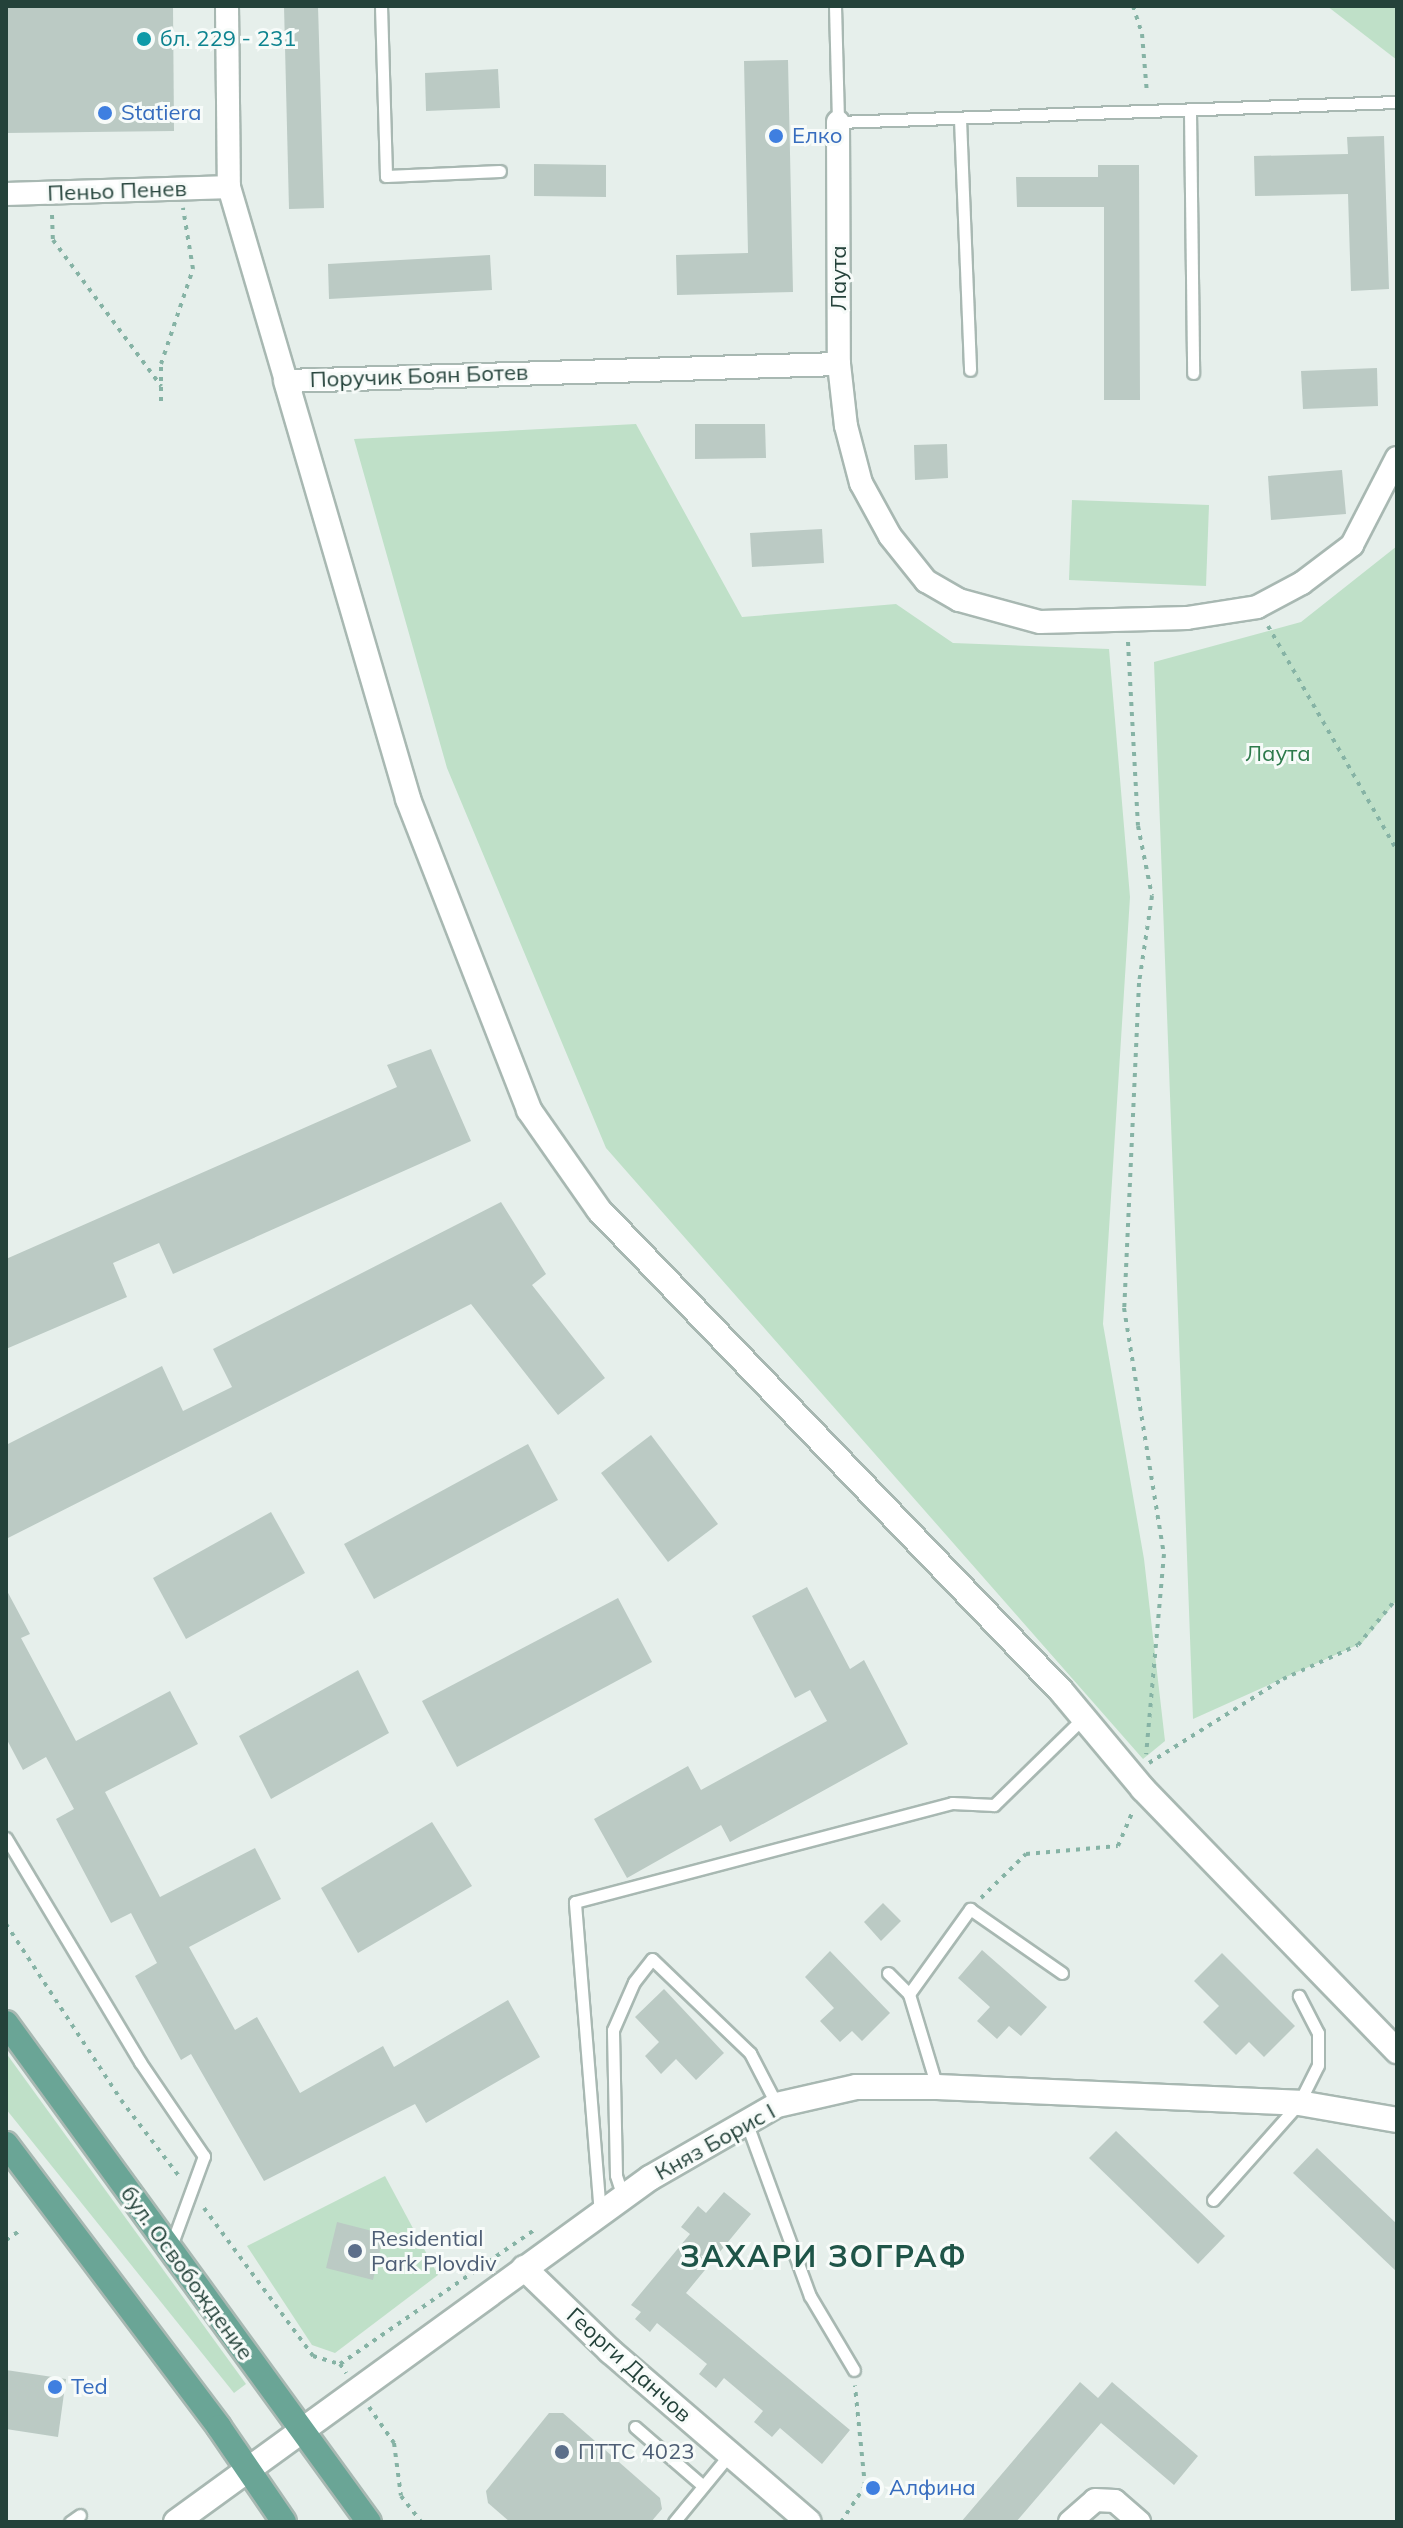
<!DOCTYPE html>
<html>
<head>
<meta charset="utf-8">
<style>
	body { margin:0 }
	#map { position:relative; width:1403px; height:2528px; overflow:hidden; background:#e6efeb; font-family:Mulish,sans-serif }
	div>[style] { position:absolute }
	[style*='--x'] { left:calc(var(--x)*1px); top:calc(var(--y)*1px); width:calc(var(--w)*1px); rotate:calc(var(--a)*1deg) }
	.green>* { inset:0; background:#bfe0c8 }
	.building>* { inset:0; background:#bbcac4 }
	.path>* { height:4px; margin-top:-2px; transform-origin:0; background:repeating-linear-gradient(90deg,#86b3a5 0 4px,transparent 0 10px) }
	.roads { filter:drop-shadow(2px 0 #a8b8b2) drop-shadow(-2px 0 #a8b8b2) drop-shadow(0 2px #a8b8b2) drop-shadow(0 -2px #a8b8b2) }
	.service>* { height:11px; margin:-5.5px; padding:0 5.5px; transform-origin:5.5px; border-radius:5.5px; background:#fff }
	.minor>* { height:22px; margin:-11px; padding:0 11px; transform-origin:11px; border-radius:11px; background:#fff }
	.tertiary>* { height:24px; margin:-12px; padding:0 12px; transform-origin:12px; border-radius:12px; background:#fff }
	.primary>* { height:24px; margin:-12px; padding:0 12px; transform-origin:12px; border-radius:12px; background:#6aa596 }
	.dots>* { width:22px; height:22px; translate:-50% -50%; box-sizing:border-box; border:4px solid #f7fbf9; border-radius:50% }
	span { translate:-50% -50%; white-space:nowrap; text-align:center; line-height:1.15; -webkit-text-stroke:6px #f7fbf9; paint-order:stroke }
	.culture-label { font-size:22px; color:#0d838f }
	.left { translate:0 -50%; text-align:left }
	.shop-label { font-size:22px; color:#366cbe }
	.street-label { font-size:22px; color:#24423a }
	.park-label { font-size:22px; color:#2d7a4b }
	.service-label { font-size:22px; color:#4e5e75 }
	.district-label { font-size:30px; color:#1f5548; font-weight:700; letter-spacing:2px }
	.frame { position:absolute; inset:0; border:8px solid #24423a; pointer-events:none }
</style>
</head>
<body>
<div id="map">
	<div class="green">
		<i style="clip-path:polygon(1327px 6px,1397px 6px,1397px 60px)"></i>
		<i style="clip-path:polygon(636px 424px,742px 617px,896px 604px,953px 643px,1109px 649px,1130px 897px,1103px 1324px,1144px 1559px,1165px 1741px,1143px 1759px,606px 1148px,447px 768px,354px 439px)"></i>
		<i style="clip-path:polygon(1072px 500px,1209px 505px,1206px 586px,1069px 580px)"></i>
		<i style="clip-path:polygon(1397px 546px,1397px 1600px,1362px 1643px,1193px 1719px,1154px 662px,1301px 622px)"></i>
		<i style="clip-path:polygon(6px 2053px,246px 2384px,234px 2393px,6px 2109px)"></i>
		<i style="clip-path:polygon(385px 2176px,438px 2275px,335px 2353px,312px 2345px,247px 2246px)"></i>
	</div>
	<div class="building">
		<i style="clip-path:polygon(6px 6px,173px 6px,174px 131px,6px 133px)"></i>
		<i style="clip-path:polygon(284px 6px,318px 6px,324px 208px,289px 209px)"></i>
		<i style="clip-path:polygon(788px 60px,793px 292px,677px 295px,676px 255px,748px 253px,744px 61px)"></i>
		<i style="clip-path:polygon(498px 69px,500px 108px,426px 111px,425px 73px)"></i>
		<i style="clip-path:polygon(1384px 136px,1389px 289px,1351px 291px,1348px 194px,1255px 196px,1254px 156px,1348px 154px,1347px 137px)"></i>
		<i style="clip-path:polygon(534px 164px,606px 165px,606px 197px,534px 196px)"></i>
		<i style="clip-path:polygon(1098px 165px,1139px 165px,1140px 400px,1104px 400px,1104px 207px,1017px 207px,1016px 177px,1098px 177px)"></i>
		<i style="clip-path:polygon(490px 255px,492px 290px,329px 299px,328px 264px)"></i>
		<i style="clip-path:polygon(1377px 368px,1378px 406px,1303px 409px,1301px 371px)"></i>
		<i style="clip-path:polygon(695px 424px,765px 424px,766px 458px,695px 459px)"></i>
		<i style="clip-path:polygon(947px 444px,948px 478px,915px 480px,914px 445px)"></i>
		<i style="clip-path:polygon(1342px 470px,1346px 514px,1271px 520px,1268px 476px)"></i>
		<i style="clip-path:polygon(822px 529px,824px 563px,752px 567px,750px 533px)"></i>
		<i style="clip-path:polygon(431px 1049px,471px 1141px,173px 1274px,159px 1243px,113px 1263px,127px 1297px,6px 1349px,6px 1259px,397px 1087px,387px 1065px)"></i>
		<i style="clip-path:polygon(501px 1202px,546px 1274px,532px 1285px,605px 1378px,558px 1415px,471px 1304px,6px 1539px,6px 1445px,162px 1366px,183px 1411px,232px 1387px,213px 1349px)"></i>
		<i style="clip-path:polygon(651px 1435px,718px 1524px,668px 1562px,601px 1473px)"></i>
		<i style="clip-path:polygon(528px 1444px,558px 1500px,374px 1599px,344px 1544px)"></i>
		<i style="clip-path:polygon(271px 1512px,305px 1573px,186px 1639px,153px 1578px)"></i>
		<i style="clip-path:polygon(807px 1587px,850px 1669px,864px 1660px,908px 1744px,730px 1842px,721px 1825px,627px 1878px,594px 1819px,688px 1766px,701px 1790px,827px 1721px,810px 1690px,795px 1698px,752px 1616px)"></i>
		<i style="clip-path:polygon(6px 1589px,30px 1634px,21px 1638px,76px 1741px,170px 1691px,198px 1744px,105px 1792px,160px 1897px,255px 1848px,281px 1899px,189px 1947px,235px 2030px,257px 2017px,300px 2093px,383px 2046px,394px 2067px,508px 2000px,540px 2057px,426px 2123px,415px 2104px,264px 2181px,191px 2054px,181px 2060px,135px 1976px,157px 1963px,131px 1913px,111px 1923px,56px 1819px,74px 1809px,46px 1757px,23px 1770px,6px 1738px)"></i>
		<i style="clip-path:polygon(618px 1598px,652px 1662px,457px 1767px,422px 1701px)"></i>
		<i style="clip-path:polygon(358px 1670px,389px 1733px,271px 1799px,239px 1736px)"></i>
		<i style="clip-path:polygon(432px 1822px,472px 1886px,358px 1953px,321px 1888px)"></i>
		<i style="clip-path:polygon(883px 1903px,901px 1921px,881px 1941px,864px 1922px)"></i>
		<i style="clip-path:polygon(982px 1950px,1047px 2007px,1021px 2036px,1009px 2026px,997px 2039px,977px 2021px,990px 2007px,958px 1978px)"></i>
		<i style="clip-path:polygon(830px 1951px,890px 2013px,862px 2041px,852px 2031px,840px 2042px,820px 2021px,834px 2008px,805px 1977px)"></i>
		<i style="clip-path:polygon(1222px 1953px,1295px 2026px,1264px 2057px,1249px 2042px,1236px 2055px,1203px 2022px,1219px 2006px,1194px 1981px)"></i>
		<i style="clip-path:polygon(664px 1989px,724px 2053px,696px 2080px,676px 2059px,661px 2074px,645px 2056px,659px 2042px,635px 2017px)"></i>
		<i style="clip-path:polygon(1116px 2131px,1225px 2236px,1198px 2264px,1089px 2158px)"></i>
		<i style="clip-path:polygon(1317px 2148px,1397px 2224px,1397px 2272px,1293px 2173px)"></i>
		<i style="clip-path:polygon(724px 2192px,751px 2214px,686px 2293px,850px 2430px,822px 2464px,780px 2428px,772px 2437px,754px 2422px,763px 2411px,724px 2378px,716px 2388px,699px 2374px,707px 2364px,657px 2323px,650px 2332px,635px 2319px,641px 2312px,631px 2305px,690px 2234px,681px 2227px,698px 2206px,706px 2213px)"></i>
		<i style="clip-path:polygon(337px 2222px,384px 2234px,373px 2280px,326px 2268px)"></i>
		<i style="clip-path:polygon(6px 2370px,66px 2379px,58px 2437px,6px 2429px)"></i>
		<i style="clip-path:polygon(1080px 2382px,1098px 2398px,1112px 2382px,1198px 2456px,1174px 2485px,1101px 2423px,1016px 2522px,961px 2522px)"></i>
		<i style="clip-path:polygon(549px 2413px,563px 2413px,660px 2498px,662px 2509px,651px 2522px,510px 2522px,488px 2503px,486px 2491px)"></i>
	</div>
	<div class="path">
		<i style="--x:1133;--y:6;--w:29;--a:72"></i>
		<i style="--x:1142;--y:34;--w:60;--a:85.2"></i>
		<i style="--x:52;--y:215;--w:25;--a:88"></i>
		<i style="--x:53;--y:240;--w:182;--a:53.5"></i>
		<i style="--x:161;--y:401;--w:37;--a:-90"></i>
		<i style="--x:161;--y:364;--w:100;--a:-71.4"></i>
		<i style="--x:193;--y:269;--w:62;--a:-99.3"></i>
		<i style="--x:1268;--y:626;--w:258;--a:60.1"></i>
		<i style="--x:1128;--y:642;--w:184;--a:86.9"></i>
		<i style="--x:1138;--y:826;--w:71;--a:78.7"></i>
		<i style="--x:1152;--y:896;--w:88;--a:98.5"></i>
		<i style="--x:1139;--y:983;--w:325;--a:92.6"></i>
		<i style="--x:1124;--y:1308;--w:249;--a:80.8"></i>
		<i style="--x:1164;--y:1554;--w:201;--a:95.1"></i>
		<i style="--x:1149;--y:1763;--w:158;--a:-32.1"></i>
		<i style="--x:1283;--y:1679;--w:82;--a:-24.4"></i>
		<i style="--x:1358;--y:1645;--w:61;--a:-50.3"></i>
		<i style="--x:981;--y:1898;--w:63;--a:-44.4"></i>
		<i style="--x:1026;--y:1854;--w:92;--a:-5"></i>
		<i style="--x:1118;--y:1846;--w:36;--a:-67"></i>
		<i style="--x:6;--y:1924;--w:210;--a:56.8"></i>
		<i style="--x:121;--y:2100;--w:96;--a:52.7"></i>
		<i style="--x:204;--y:2208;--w:184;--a:53.6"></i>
		<i style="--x:313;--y:2356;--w:28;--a:17"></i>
		<i style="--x:340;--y:2364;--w:11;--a:56"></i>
		<i style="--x:6;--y:2240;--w:18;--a:-34"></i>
		<i style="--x:340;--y:2364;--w:238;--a:-34.6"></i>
		<i style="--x:369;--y:2407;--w:44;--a:55.2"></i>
		<i style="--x:394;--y:2443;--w:53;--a:82.5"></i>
		<i style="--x:401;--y:2496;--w:33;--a:52"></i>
		<i style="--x:841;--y:2522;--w:43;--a:-56.3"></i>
		<i style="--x:865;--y:2486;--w:101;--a:-95.7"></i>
	</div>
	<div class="roads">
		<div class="service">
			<i style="--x:381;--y:6;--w:170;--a:88.3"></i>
			<i style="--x:386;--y:176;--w:114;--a:-2.5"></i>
			<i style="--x:835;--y:6;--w:116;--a:88.5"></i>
			<i style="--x:838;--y:122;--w:559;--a:-2.05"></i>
			<i style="--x:1190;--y:112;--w:261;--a:89.3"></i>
			<i style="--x:960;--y:119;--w:251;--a:87.7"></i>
			<i style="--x:6;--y:1838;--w:261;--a:59.1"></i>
			<i style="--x:140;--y:2062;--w:114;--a:55.8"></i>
			<i style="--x:204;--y:2156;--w:99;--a:110.1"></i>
			<i style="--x:888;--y:1973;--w:30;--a:45"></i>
			<i style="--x:937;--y:2087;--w:97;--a:-106.8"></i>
			<i style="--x:909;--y:1994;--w:105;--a:-54.3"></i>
			<i style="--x:970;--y:1909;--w:112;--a:34.8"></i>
			<i style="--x:747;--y:2124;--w:183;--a:69.9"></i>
			<i style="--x:810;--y:2296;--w:86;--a:59.3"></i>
			<i style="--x:623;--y:2197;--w:23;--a:-108"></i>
			<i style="--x:616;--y:2175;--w:145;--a:-91.2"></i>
			<i style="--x:613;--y:2030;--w:52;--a:-66.4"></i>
			<i style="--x:634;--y:1982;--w:29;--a:-52"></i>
			<i style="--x:652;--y:1959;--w:136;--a:43.8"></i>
			<i style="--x:750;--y:2053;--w:59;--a:62.6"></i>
			<i style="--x:1213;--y:2200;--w:130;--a:-48.4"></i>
			<i style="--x:1299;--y:2103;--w:42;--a:-63.4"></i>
			<i style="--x:1318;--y:2065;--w:32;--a:-90"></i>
			<i style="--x:1318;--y:2033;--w:42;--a:-117.2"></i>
			<i style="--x:600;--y:2214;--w:313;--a:-94.6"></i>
			<i style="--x:575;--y:1902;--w:390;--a:-14.7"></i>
			<i style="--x:952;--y:1803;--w:42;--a:2.7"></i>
			<i style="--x:994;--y:1805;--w:124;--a:-44.3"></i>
			<i style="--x:635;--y:2427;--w:90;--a:40.9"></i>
			<i style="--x:70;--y:2522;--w:12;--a:-35"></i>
			<i style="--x:674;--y:2522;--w:87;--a:-50.6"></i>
		</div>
		<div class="minor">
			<i style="--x:227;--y:6;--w:181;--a:89.4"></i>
			<i style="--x:229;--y:187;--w:202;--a:73.6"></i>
			<i style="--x:286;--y:381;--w:553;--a:-1.76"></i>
			<i style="--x:838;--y:122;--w:242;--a:89.8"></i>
			<i style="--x:839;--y:364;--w:62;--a:83.6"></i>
			<i style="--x:846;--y:426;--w:59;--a:75.3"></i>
			<i style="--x:861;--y:483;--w:60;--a:61.3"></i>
			<i style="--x:890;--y:536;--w:58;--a:51.3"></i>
			<i style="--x:926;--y:581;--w:38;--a:30"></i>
			<i style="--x:959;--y:600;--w:84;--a:15.2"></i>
			<i style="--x:1040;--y:622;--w:147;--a:-1.6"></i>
			<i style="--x:1187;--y:618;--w:71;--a:-8.9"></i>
			<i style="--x:1257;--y:607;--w:51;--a:-28.1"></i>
			<i style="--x:1302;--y:583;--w:63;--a:-37.2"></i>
			<i style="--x:1352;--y:545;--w:98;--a:-62.7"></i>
			<i style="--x:6;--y:194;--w:223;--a:-1.8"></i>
			<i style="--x:1070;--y:2522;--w:33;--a:-41"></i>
			<i style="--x:1095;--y:2500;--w:20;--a:3"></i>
			<i style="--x:1115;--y:2501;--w:32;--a:41"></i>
		</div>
		<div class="tertiary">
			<i style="--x:286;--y:381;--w:435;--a:73.7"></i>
			<i style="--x:408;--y:799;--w:334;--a:68.7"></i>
			<i style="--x:529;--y:1110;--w:122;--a:55"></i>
			<i style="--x:599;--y:1210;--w:668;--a:46.15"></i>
			<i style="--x:1062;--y:1692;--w:126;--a:50.1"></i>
			<i style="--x:1143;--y:1789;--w:365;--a:45.9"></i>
			<i style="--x:524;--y:2268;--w:120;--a:44"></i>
			<i style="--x:610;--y:2351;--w:262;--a:40.7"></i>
			<i style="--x:176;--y:2522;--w:586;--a:-35.97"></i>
			<i style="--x:650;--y:2178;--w:146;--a:-29.9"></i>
			<i style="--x:777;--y:2105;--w:81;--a:-12.8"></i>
			<i style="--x:856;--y:2087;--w:81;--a:0"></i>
			<i style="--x:937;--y:2087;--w:362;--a:2.5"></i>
			<i style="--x:1299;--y:2103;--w:99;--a:9.8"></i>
		</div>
		<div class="primary">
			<i style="--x:6;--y:2023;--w:617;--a:53.97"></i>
			<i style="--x:6;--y:2144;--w:354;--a:53"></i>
			<i style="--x:219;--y:2427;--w:115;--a:55.6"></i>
		</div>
	</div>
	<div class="dots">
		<i style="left:144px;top:39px;background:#0f9aa8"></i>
		<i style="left:105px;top:113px;background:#3f7fe0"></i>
		<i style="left:776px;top:136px;background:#3f7fe0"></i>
		<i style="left:355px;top:2251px;background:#5c6f8a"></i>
		<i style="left:55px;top:2387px;background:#3f7fe0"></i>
		<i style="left:562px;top:2452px;background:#5c6f8a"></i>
		<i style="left:873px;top:2488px;background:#3f7fe0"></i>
	</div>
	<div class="culture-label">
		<span class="left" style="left:160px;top:39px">бл. 229 - 231</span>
	</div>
	<div class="shop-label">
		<span class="left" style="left:121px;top:113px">Statiera</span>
		<span class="left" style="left:792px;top:136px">Елко</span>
		<span class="left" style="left:71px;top:2387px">Ted</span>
		<span class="left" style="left:889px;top:2488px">Алфина</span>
	</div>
	<div class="street-label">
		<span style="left:117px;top:191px;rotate:-2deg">Пеньо Пенев</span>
		<span style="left:839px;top:278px;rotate:-90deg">Лаута</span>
		<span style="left:419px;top:376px;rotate:-2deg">Поручик Боян Ботев</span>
		<span style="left:715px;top:2142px;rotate:-29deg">Княз Борис I</span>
		<span style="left:187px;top:2273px;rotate:54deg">бул. Освобождение</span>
		<span style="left:629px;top:2365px;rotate:42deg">Георги Данчов</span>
	</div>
	<div class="park-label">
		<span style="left:1278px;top:754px">Лаута</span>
	</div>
	<div class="service-label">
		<span class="left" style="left:371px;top:2251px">Residential<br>Park Plovdiv</span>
		<span class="left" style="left:578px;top:2452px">ПТТС 4023</span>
	</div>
	<div class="district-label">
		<span style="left:824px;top:2256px">ЗАХАРИ ЗОГРАФ</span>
	</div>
	<div class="frame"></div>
</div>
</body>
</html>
